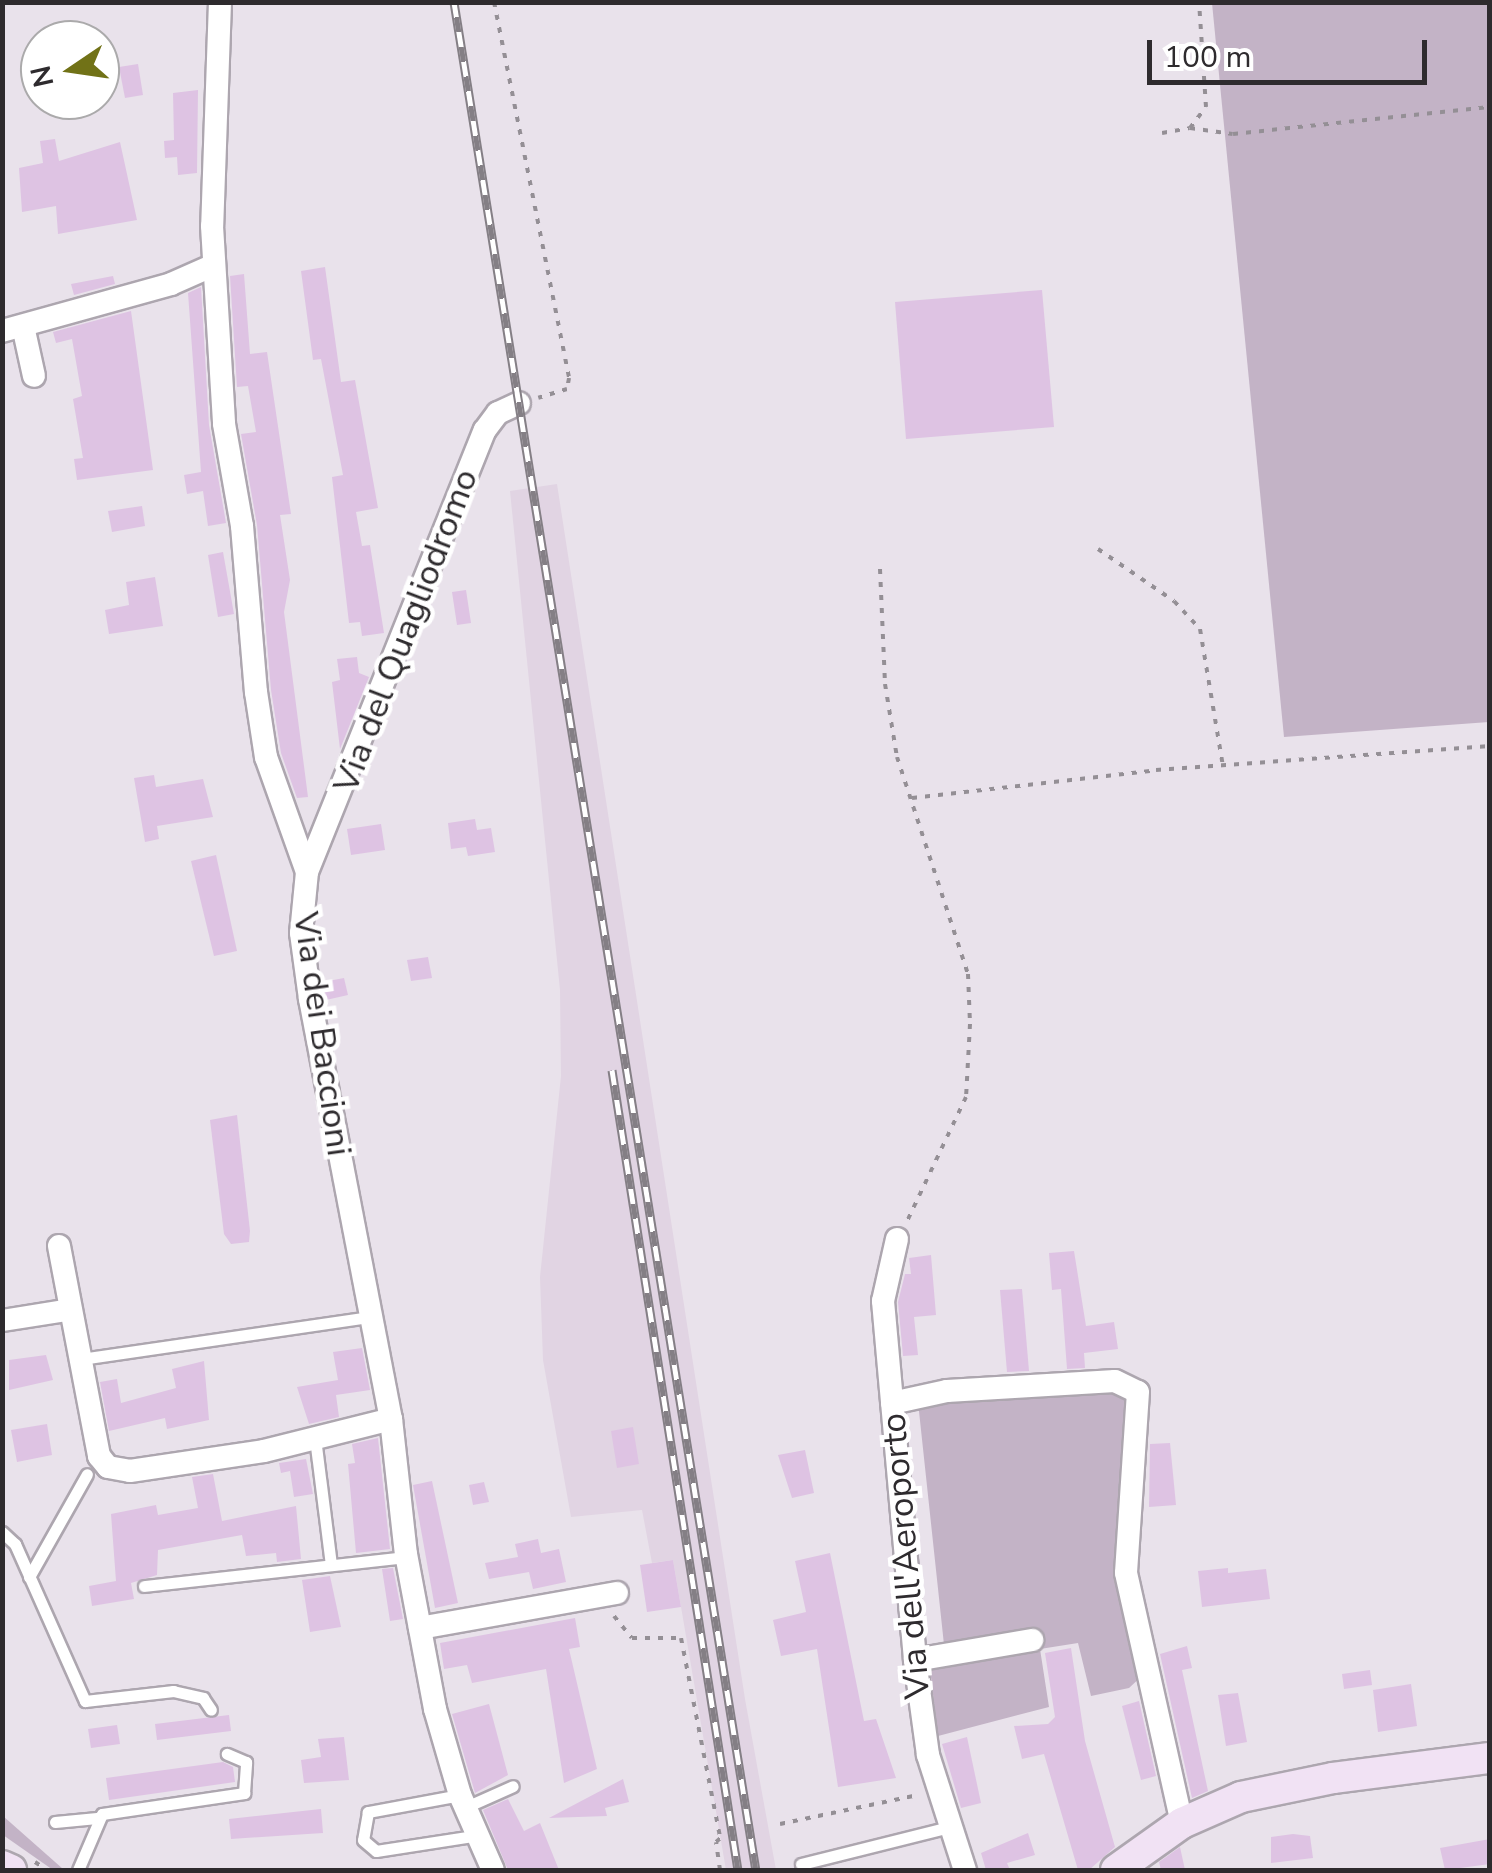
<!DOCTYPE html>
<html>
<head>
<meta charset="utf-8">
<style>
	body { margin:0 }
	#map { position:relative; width:1492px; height:1873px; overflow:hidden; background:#e9e2eb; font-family:"Nunito Sans",sans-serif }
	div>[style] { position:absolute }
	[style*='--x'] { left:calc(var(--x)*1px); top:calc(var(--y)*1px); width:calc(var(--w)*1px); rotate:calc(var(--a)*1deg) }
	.built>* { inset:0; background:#e1d4e3 }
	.green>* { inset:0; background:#c3b3c6 }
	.building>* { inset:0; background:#dec3e3 }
	.path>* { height:4px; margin-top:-2px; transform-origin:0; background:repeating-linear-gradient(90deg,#948f95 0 5px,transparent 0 13px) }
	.roads { filter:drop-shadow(2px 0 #ada6af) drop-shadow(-2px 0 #ada6af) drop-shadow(0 2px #ada6af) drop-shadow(0 -2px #ada6af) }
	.lane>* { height:11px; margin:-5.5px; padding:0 5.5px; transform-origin:5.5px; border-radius:5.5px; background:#fff }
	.street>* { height:22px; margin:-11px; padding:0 11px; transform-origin:11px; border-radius:11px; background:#fff }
	.secondary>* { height:30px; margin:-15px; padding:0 15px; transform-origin:15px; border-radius:15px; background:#f1e2f4 }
	.rail>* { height:9px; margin-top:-4.5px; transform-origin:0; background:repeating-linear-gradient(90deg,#fff 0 15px,#847f85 0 30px); box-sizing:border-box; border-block:2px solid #847f85 }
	span { translate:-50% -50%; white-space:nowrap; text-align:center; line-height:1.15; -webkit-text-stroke:9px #fff; paint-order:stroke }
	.street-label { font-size:35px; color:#2e2b2e }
	.frame { position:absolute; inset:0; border:5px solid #2e2b2e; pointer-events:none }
	.north { position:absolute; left:20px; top:20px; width:100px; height:100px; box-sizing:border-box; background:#fff; border:2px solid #abaaab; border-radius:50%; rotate:257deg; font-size:28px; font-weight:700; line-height:40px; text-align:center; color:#2e2b2e }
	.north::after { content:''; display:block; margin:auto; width:35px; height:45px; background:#717217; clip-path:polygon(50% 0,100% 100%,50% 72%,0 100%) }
	.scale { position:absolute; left:1147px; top:40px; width:280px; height:45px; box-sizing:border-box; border:5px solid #2e2b2e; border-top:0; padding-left:12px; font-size:30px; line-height:35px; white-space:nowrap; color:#2e2b2e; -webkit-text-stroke:8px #fff; paint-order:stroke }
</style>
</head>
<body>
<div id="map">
	<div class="built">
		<i style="clip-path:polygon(557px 484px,745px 1699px,776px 1870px,726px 1870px,673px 1560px,652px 1563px,642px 1510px,571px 1517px,543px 1360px,540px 1277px,561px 1076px,560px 990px,510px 491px)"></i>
	</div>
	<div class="green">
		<i style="clip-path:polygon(1212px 3px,1489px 3px,1489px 722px,1284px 737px)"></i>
		<i style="clip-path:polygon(1117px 1388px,1129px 1392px,1118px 1576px,1144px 1674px,1129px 1688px,1091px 1696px,1078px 1643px,1040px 1649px,1049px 1707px,938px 1736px,930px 1669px,945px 1654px,918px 1402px)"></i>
		<i style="clip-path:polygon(3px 1816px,63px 1869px,64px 1870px,53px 1870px,3px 1835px)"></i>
	</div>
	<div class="building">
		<i style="clip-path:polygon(138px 64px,143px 95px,125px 98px,119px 67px)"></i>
		<i style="clip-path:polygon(198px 90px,197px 173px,178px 175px,177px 157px,165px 158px,164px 141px,174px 140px,173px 93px)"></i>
		<i style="clip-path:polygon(55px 139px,59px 161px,120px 142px,137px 220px,58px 234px,56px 206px,22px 212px,19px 168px,43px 163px,40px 141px)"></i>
		<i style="clip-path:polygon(325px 267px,341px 382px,355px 380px,378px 508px,356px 512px,362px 546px,370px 545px,384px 633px,362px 636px,360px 622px,349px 623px,332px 477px,343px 475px,321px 359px,313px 360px,301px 271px)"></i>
		<i style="clip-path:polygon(244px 274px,250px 354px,267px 352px,291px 514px,280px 515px,290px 580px,284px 612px,308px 797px,297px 798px,281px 753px,271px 690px,257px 525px,241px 434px,256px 432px,248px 386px,237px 387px,230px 276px)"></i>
		<i style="clip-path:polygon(113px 276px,115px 284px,74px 295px,71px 284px)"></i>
		<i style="clip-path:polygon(201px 287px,209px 425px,226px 523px,208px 526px,203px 491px,187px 494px,184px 475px,201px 472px,188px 293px)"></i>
		<i style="clip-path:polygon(1042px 290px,1054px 427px,906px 439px,895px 302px)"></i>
		<i style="clip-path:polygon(131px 311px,153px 470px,77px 480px,74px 459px,83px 458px,73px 399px,82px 396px,72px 339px,56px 343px,53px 332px)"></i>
		<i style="clip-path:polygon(142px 506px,145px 526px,112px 532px,108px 511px)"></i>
		<i style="clip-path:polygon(223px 552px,234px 614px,218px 617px,208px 555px)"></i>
		<i style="clip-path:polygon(155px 577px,163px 626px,109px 634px,105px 610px,129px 605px,126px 582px)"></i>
		<i style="clip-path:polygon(466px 590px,471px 623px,457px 625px,452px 592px)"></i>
		<i style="clip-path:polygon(357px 657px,359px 673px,369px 677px,340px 749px,332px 682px,340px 680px,337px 659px)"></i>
		<i style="clip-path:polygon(154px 775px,156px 787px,203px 779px,213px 817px,157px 826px,159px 839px,145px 842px,134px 778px)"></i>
		<i style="clip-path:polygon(475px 819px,477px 830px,491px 828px,495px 852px,468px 856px,466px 847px,451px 849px,448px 823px)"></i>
		<i style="clip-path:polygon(381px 824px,385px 850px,351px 855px,347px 829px)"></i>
		<i style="clip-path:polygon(216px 855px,237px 951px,214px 956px,191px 861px)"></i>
		<i style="clip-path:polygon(428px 957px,432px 978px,411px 981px,407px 960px)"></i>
		<i style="clip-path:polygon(344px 978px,348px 995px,326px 1000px,323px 982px)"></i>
		<i style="clip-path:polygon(237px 1115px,250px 1231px,249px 1242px,231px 1244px,224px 1234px,210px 1120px)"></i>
		<i style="clip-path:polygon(1074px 1251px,1086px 1326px,1114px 1322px,1118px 1349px,1084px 1353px,1085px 1368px,1067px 1369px,1061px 1289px,1052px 1290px,1049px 1253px)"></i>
		<i style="clip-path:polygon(931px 1255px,936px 1315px,914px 1317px,918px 1355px,903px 1356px,898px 1302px,905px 1274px,911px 1274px,909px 1258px)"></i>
		<i style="clip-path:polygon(1022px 1289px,1029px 1371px,1007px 1372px,1000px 1290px)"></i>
		<i style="clip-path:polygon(362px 1348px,370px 1390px,336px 1395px,339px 1417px,309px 1424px,297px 1387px,338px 1380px,333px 1352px)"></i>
		<i style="clip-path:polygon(46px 1355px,53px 1380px,9px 1390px,9px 1360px)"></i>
		<i style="clip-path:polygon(204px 1361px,209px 1420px,167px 1429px,165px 1418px,109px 1431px,100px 1382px,117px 1379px,121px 1403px,176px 1388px,172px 1369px)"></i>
		<i style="clip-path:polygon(47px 1424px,52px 1455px,17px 1462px,11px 1430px)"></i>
		<i style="clip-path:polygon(633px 1427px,639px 1464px,617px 1468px,611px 1431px)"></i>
		<i style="clip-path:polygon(378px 1438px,390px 1549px,356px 1553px,348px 1464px,355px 1463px,352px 1444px)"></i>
		<i style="clip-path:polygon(1170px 1443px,1176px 1505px,1149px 1507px,1150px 1444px)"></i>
		<i style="clip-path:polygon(805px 1450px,814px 1493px,792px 1498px,778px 1455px)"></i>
		<i style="clip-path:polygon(306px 1459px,313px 1494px,294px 1497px,290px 1471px,281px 1473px,279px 1463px)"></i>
		<i style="clip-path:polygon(213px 1474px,222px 1521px,296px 1506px,301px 1559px,277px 1562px,276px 1553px,246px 1556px,242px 1535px,158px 1550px,157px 1575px,131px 1583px,134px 1599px,92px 1606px,89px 1586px,116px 1581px,111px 1514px,156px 1505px,158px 1515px,198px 1508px,192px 1477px)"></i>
		<i style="clip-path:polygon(432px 1481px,458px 1603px,435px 1608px,413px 1485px)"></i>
		<i style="clip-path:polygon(484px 1482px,489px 1502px,473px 1505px,469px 1485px)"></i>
		<i style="clip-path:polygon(538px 1539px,541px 1553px,559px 1549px,566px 1582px,533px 1589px,529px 1572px,489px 1579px,485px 1563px,518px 1557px,515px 1544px)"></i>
		<i style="clip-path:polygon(830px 1553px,864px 1721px,876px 1719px,896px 1778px,838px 1787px,817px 1649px,781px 1656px,773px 1620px,806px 1612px,795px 1561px)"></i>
		<i style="clip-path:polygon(673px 1560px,681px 1607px,647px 1612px,640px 1565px)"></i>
		<i style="clip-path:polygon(393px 1568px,403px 1619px,390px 1621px,382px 1569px)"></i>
		<i style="clip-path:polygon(1228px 1568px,1228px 1573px,1266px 1569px,1270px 1599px,1202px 1607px,1198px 1571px)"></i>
		<i style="clip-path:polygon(330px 1576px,341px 1627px,310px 1632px,302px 1580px)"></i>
		<i style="clip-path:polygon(575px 1618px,580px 1647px,569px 1649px,597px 1769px,564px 1783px,546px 1669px,472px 1683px,467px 1665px,444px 1669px,440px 1643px)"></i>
		<i style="clip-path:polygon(1187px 1646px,1192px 1668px,1182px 1670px,1208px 1791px,1192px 1798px,1160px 1654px)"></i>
		<i style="clip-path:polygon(1071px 1648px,1085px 1741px,1115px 1847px,1089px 1870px,1078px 1870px,1044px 1754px,1022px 1759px,1014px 1726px,1048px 1724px,1055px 1717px,1045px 1653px)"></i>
		<i style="clip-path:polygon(1370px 1670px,1372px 1685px,1344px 1689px,1342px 1674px)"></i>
		<i style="clip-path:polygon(1411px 1684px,1417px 1726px,1378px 1732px,1373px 1690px)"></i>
		<i style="clip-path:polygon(1238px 1693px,1247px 1742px,1226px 1746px,1218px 1695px)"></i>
		<i style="clip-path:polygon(1139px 1701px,1156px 1776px,1141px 1780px,1122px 1706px)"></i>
		<i style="clip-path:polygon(489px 1704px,508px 1775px,475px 1793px,452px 1714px)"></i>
		<i style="clip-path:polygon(229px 1715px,231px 1731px,157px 1740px,155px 1724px)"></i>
		<i style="clip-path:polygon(117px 1725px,120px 1744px,91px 1748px,88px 1729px)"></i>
		<i style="clip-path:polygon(344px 1737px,349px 1780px,304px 1783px,301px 1760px,321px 1757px,318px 1739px)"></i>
		<i style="clip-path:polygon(967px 1737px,981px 1803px,961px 1808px,942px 1744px)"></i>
		<i style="clip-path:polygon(223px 1762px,233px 1767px,235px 1782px,109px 1800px,106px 1778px)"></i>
		<i style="clip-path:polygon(623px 1779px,629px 1802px,605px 1808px,607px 1816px,549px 1818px)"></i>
		<i style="clip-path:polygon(508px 1799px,524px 1831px,540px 1823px,559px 1870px,508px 1870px,483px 1810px)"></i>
		<i style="clip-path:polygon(321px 1809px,323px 1833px,231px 1839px,229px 1819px)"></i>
		<i style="clip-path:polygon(1028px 1833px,1035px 1855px,1007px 1863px,1010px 1870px,986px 1870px,981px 1853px)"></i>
		<i style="clip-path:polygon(1293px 1834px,1310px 1836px,1313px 1858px,1271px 1863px,1271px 1837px)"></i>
		<i style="clip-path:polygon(1490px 1839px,1490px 1864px,1445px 1870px,1440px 1848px)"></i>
		<i style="clip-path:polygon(1180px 1847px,1185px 1870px,1161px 1870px,1159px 1862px)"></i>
	</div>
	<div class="path">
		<i style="--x:494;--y:2;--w:383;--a:78.7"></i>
		<i style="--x:569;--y:378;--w:11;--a:100"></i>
		<i style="--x:567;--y:389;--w:30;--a:163"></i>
		<i style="--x:1190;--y:128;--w:43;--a:7.9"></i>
		<i style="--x:1233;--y:134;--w:258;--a:-6"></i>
		<i style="--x:1162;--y:133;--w:28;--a:-10"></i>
		<i style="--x:1190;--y:128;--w:26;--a:-53"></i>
		<i style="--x:1206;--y:107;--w:105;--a:-93.8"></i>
		<i style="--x:1098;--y:549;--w:92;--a:34.4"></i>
		<i style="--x:1174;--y:601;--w:38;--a:47"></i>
		<i style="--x:1200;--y:629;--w:139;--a:80.5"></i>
		<i style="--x:880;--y:569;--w:115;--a:87.5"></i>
		<i style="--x:885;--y:684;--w:74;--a:80.7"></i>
		<i style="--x:897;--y:757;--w:228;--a:71.9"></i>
		<i style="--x:968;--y:974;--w:50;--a:87.7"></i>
		<i style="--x:970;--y:1024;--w:73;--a:93.1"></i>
		<i style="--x:966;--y:1097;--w:137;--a:115.4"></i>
		<i style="--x:912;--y:798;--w:246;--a:-6.5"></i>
		<i style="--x:1156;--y:770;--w:335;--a:-4.1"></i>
		<i style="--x:614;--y:1616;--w:28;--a:51"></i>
		<i style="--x:632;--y:1638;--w:49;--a:0"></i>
		<i style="--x:681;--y:1638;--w:203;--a:78.9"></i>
		<i style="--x:780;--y:1824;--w:141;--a:-11.9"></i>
		<i style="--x:35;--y:1862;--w:14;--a:34"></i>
		<i style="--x:720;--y:1870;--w:28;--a:-98"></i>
		<i style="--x:716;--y:1842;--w:9;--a:-41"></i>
	</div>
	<div class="roads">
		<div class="lane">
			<i style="--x:2;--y:1315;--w:69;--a:-9.2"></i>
			<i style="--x:2;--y:1325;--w:71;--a:-8.9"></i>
			<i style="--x:81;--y:1359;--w:292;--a:-8.3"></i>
			<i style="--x:316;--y:1446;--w:119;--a:82.8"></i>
			<i style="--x:2;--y:1532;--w:18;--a:43"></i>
			<i style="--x:15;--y:1544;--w:172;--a:66"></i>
			<i style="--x:85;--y:1701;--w:89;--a:-6.5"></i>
			<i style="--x:173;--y:1691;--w:31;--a:13"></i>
			<i style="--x:203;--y:1698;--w:14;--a:56"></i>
			<i style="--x:29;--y:1577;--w:118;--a:-60.6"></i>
			<i style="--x:144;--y:1586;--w:265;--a:-6.3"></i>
			<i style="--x:460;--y:1795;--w:94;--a:169.5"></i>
			<i style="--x:368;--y:1812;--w:28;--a:100"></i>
			<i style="--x:363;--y:1840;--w:17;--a:40"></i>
			<i style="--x:376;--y:1851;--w:104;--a:-8.8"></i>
			<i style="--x:466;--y:1807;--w:51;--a:-24.1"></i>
			<i style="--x:55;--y:1822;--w:42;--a:-5.4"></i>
			<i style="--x:801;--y:1864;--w:153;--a:-14"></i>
			<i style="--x:78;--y:1870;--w:61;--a:-66.8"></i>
			<i style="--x:102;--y:1814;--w:144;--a:-8.4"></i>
			<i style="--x:244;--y:1793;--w:31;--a:-86"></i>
			<i style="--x:246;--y:1762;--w:21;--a:-157"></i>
		</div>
		<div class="street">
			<i style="--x:220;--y:2;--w:224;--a:92"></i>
			<i style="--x:212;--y:226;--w:198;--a:86.5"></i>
			<i style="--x:224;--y:424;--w:104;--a:80"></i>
			<i style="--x:242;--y:526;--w:167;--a:85.2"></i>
			<i style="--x:256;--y:692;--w:66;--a:81.3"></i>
			<i style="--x:266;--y:757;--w:122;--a:70.4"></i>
			<i style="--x:307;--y:872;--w:61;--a:95.6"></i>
			<i style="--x:301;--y:933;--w:67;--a:82.2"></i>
			<i style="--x:310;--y:999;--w:428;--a:79.1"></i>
			<i style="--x:391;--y:1419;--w:136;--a:83.7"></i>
			<i style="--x:406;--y:1554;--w:158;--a:79.4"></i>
			<i style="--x:435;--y:1709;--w:90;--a:73.8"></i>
			<i style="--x:460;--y:1795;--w:82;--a:66.3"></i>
			<i style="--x:23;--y:326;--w:51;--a:77.6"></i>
			<i style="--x:2;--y:331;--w:175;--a:-15.5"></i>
			<i style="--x:171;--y:284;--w:47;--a:-23.8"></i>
			<i style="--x:307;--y:872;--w:476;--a:-68.1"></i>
			<i style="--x:485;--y:430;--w:21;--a:-53"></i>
			<i style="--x:498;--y:413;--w:23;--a:-25"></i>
			<i style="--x:897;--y:1239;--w:64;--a:102.7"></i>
			<i style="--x:883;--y:1301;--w:360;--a:84.9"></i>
			<i style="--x:915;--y:1660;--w:96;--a:82.2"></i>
			<i style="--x:928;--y:1755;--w:121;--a:72.2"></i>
			<i style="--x:59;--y:1246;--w:214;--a:79.2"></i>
			<i style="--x:99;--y:1456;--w:14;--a:51"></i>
			<i style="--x:108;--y:1467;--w:22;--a:10"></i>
			<i style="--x:130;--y:1471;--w:135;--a:-8.5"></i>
			<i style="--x:264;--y:1451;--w:131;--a:-14.1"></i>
			<i style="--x:892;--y:1403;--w:56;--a:-12.3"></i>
			<i style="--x:947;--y:1391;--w:168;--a:-3.4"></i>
			<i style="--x:1115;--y:1381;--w:25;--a:26"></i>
			<i style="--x:1138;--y:1392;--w:181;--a:93.8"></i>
			<i style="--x:1126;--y:1573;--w:256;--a:77.4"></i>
			<i style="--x:420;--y:1628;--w:200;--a:-10.1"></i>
			<i style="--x:915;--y:1660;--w:119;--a:-9.7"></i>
		</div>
		<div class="secondary">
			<i style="--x:2;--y:1866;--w:10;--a:24"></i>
			<i style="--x:1116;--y:1870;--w:81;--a:-35.5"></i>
			<i style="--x:1182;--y:1823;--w:64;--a:-23.8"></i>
			<i style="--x:1241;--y:1797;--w:94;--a:-11.7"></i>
			<i style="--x:1333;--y:1778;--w:158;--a:-7.3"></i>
		</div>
	</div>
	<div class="rail">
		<i style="--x:454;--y:2;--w:1892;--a:80.82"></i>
		<i style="--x:612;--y:1070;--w:810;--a:81.05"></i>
	</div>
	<div class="street-label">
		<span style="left:406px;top:631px;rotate:-69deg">Via del Quagliodromo</span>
		<span style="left:322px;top:1034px;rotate:82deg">Via dei Baccioni</span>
		<span style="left:906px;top:1556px;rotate:-95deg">Via dell'Aeroporto</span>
	</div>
	<div class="frame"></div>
	<div class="north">N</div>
	<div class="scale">100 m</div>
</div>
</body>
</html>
